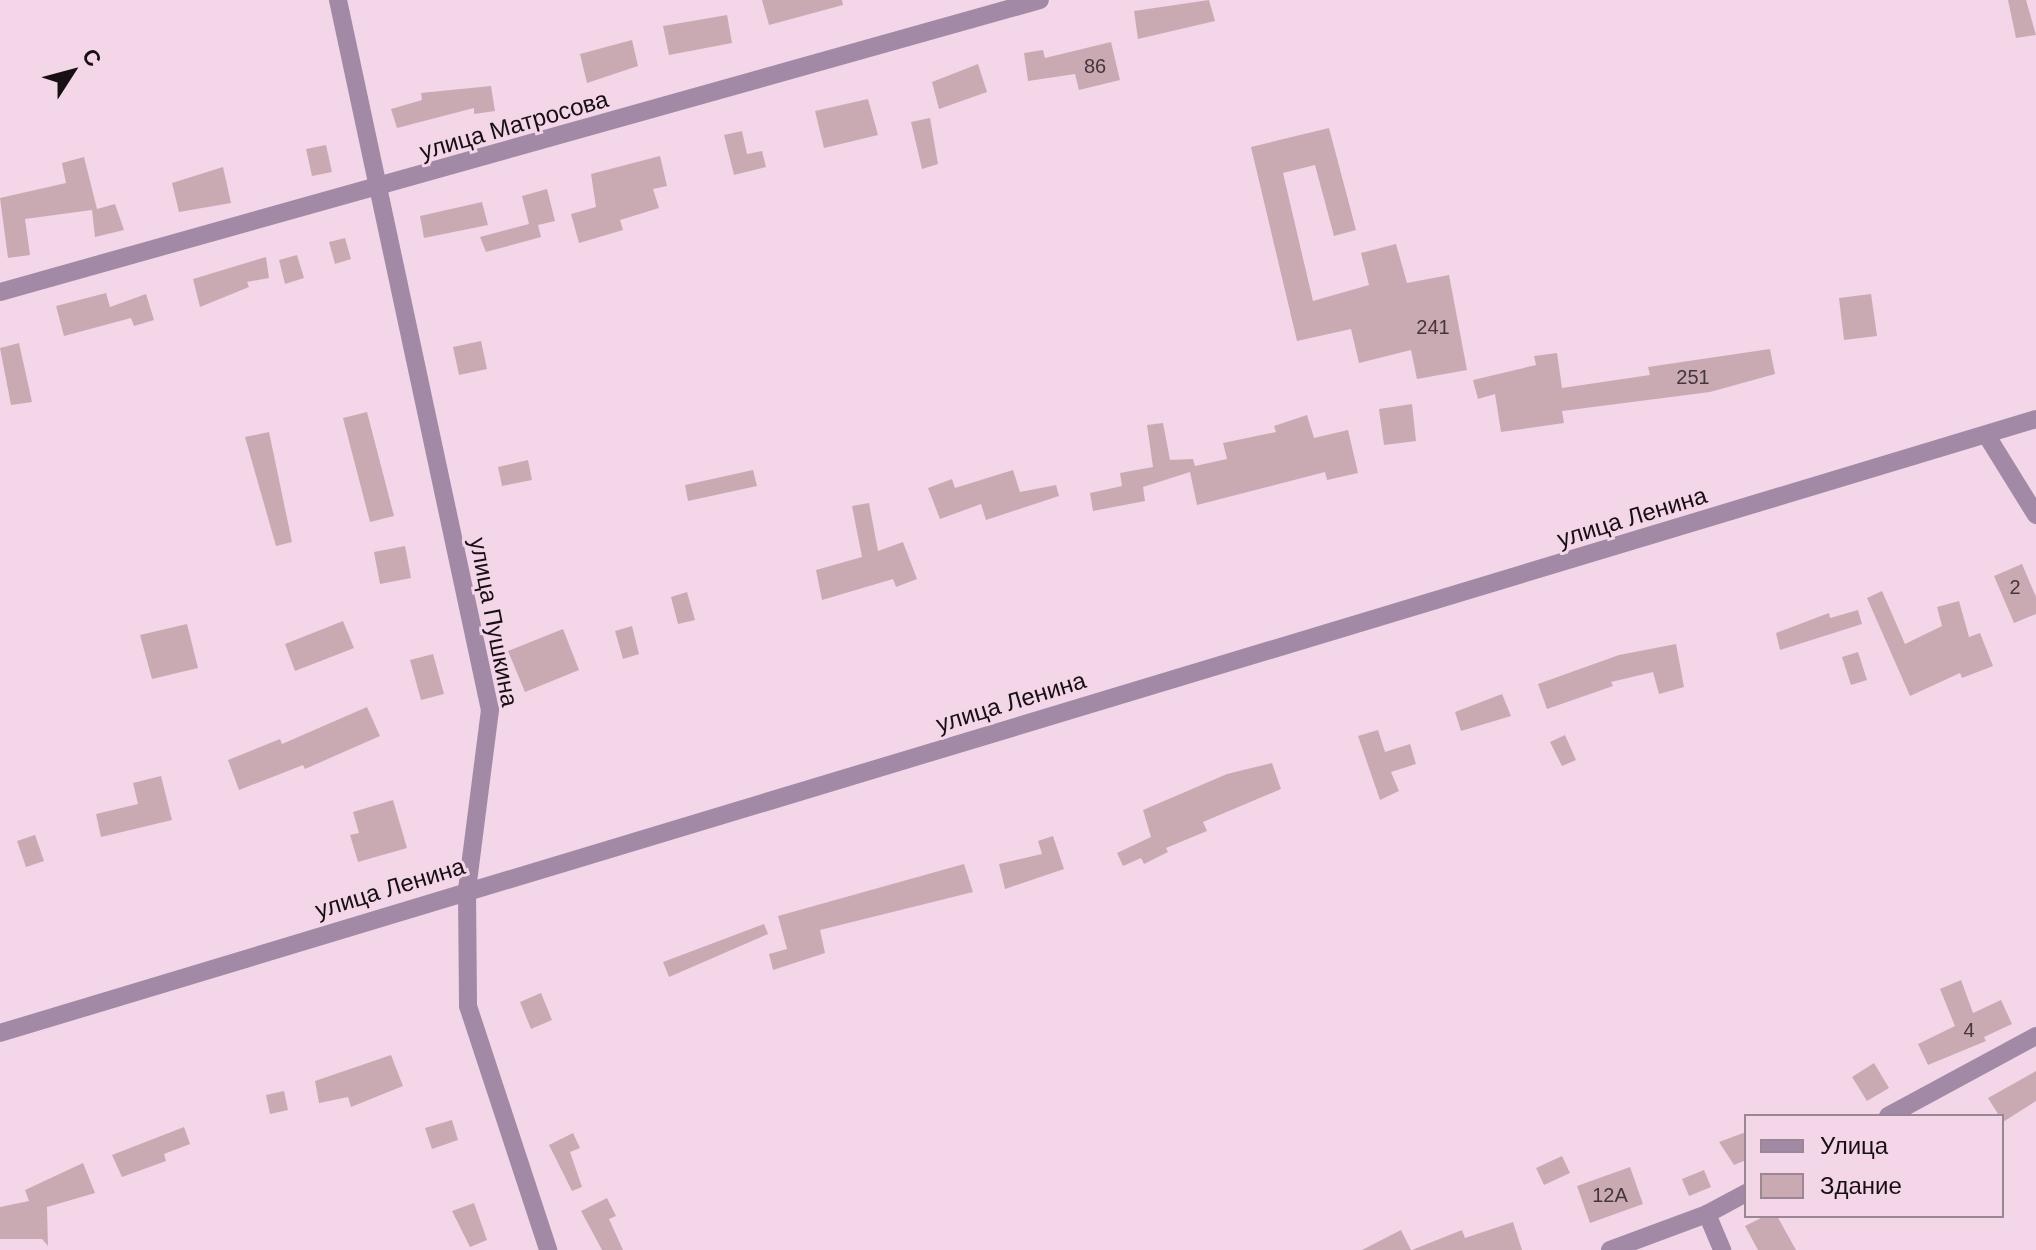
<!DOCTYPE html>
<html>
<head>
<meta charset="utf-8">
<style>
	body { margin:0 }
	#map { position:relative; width:2036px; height:1250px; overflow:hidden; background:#f3d6e7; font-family:Helvetica,sans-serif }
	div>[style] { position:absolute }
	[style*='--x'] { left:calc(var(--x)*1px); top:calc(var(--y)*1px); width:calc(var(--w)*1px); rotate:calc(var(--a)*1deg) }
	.building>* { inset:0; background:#caaab2 }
	.minor>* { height:18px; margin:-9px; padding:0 9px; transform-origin:9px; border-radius:9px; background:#a28aa6 }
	span { translate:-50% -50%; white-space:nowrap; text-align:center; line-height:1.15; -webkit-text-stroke:6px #f3d6e7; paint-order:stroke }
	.number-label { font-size:20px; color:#44363c }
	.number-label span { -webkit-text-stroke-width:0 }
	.street-label { font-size:24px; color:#180f15 }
	.legend { position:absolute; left:1744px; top:1114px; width:260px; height:104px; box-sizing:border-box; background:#f3d6e7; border:2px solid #9b8693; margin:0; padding:10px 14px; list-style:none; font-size:24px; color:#180f15 }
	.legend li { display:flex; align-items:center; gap:16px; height:40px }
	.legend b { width:40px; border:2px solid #9b8693 }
	.north { position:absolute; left:32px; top:32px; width:80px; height:80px; -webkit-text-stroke:6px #f3d6e7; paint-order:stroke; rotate:54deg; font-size:22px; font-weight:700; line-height:32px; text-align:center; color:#180f15 }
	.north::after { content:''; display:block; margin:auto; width:28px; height:36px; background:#180f15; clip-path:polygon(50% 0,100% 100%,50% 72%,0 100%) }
</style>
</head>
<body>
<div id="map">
	<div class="building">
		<i style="clip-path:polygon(762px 0,842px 0,843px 5px,769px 25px)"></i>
		<i style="clip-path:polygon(1209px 0,1215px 21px,1138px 39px,1134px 11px)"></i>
		<i style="clip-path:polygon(2008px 0,2026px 0,2036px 35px,2016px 38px)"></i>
		<i style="clip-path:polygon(727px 15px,732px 43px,669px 55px,663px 26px)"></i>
		<i style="clip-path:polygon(632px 40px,638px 66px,587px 83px,580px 54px)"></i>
		<i style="clip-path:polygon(1111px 42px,1120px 80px,1079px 90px,1075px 74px,1028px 81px,1024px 53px,1043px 50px,1045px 58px)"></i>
		<i style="clip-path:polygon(978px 64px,987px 92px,939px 109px,932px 82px)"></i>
		<i style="clip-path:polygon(491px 86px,495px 111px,474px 114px,474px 108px,397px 128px,391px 109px,422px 100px,421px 93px)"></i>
		<i style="clip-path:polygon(868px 99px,878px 135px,824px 148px,815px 111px)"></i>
		<i style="clip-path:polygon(930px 118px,938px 164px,922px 169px,911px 122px)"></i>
		<i style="clip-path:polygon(1329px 128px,1356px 230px,1334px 236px,1315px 165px,1283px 173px,1313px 301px,1369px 285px,1361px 253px,1396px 244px,1407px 283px,1449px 275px,1467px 370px,1417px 379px,1411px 350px,1359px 363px,1351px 329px,1297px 341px,1251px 147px)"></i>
		<i style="clip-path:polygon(742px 131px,747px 154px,762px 151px,766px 167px,734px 175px,724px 135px)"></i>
		<i style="clip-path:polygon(326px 145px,332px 172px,312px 176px,306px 149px)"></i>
		<i style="clip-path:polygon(660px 156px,667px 186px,653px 189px,659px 208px,620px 220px,623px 230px,579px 243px,571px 214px,596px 207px,591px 174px)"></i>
		<i style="clip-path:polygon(84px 157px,97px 209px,115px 204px,124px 230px,95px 237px,92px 210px,25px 219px,30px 255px,8px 258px,0 198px,66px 183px,62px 163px)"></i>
		<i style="clip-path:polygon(223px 167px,231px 203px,179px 212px,172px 183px)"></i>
		<i style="clip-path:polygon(547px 189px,555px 221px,538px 225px,541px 237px,486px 252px,480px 237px,529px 224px,522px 196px)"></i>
		<i style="clip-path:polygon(482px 202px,488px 225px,424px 238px,420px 216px)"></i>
		<i style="clip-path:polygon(345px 238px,351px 259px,335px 264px,329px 242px)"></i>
		<i style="clip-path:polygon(297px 255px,304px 278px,285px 284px,279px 260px)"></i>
		<i style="clip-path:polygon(266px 257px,269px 278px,247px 282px,249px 287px,200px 307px,193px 279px)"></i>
		<i style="clip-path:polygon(106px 293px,110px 307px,146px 294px,154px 320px,134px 326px,131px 318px,64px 336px,56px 306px)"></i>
		<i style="clip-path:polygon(1871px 294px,1877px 336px,1844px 340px,1839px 298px)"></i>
		<i style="clip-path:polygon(481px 341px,487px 369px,459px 375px,453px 347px)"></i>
		<i style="clip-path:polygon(19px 343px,32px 402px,11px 405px,0 348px)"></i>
		<i style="clip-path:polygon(1770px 349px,1775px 374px,1710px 392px,1562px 411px,1564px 423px,1501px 432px,1495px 394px,1478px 399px,1473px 380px,1536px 365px,1534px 356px,1557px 353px,1562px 388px,1650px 375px,1648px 367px)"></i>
		<i style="clip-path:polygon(1412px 404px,1416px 441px,1384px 445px,1379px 409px)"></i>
		<i style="clip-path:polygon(367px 412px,394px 516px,370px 522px,343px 418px)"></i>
		<i style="clip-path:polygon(1307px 415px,1314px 438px,1348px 430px,1358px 473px,1327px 480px,1325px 472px,1197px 505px,1190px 472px,1143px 487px,1145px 501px,1093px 511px,1090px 493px,1122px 486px,1120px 473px,1153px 467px,1147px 425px,1163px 423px,1170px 460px,1193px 459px,1195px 466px,1227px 459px,1223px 443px,1276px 432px,1274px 426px)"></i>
		<i style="clip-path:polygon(269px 432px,292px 542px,276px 546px,245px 437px)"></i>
		<i style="clip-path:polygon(528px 460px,532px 480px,502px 486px,498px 467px)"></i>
		<i style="clip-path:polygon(753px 470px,757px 486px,688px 501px,685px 485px)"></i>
		<i style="clip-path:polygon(1013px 470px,1020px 492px,1056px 485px,1059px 496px,986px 520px,981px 504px,940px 519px,928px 488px,952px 479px,955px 488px)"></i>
		<i style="clip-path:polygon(869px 503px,878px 551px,903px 542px,917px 579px,896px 587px,893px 579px,822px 600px,816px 570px,862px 557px,852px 506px)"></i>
		<i style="clip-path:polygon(405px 546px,411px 578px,380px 584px,374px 552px)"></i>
		<i style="clip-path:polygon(2022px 564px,2036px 597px,2036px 614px,2014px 623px,1994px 576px)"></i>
		<i style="clip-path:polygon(1882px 591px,1905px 644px,1942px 626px,1937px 607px,1959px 601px,1969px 637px,1980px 633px,1993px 666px,1962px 678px,1960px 673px,1910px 696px,1867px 598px)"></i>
		<i style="clip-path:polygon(687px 592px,695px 620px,678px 624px,671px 597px)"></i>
		<i style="clip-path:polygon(1858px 610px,1862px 624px,1780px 650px,1776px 633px,1829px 613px,1830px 618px)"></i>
		<i style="clip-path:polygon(343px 621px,354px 648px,295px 671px,285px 644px)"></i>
		<i style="clip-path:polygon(187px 624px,198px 668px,152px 679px,140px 635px)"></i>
		<i style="clip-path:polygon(632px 626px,639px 654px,623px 659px,615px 631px)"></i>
		<i style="clip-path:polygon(563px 629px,579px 670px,525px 692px,508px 651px)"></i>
		<i style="clip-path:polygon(1676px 644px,1684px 687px,1659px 694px,1653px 672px,1611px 682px,1613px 686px,1547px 709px,1538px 684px,1619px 655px)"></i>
		<i style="clip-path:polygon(1858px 652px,1867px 680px,1851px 685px,1842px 657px)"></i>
		<i style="clip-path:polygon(433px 654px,444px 694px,421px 700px,410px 660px)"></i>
		<i style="clip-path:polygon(1502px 694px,1511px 716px,1461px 731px,1455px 712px)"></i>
		<i style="clip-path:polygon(367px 707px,380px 736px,305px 769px,303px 765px,239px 790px,228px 760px,280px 739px,282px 744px)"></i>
		<i style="clip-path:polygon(1378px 730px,1385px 752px,1410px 744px,1416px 764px,1391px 772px,1399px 791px,1380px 800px,1358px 736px)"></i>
		<i style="clip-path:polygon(1565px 735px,1576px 760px,1562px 766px,1550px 742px)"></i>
		<i style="clip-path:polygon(1272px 763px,1281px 789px,1203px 822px,1207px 831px,1166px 848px,1168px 852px,1144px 864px,1141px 858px,1123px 866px,1117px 853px,1151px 837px,1143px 810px,1227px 774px)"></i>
		<i style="clip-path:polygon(161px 776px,172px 820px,101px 837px,96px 814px,138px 804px,133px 783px)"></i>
		<i style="clip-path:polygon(393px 800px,407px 848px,358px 862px,350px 835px,359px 833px,353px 812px)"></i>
		<i style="clip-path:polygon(35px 835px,44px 861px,26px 867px,17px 841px)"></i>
		<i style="clip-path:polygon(1053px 836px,1064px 869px,1005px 889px,999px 864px,1042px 854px,1038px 841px)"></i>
		<i style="clip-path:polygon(964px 864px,973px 892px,820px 930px,825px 953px,773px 970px,769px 954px,787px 949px,778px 916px)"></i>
		<i style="clip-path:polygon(764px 924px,768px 934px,669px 977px,663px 962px)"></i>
		<i style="clip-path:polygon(1961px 980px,1973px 1013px,2001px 1000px,2012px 1024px,1984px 1037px,1986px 1041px,1928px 1065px,1918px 1044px,1955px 1026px,1940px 989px)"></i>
		<i style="clip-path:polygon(541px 993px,552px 1020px,531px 1029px,520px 1002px)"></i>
		<i style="clip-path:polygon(391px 1055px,403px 1086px,351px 1107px,348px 1097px,319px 1103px,315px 1081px)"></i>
		<i style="clip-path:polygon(1874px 1063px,1889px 1088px,1867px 1101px,1852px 1077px)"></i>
		<i style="clip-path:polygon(2036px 1071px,2036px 1101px,2003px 1122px,1988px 1098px)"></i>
		<i style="clip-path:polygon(284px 1091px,288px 1110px,270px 1114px,266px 1095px)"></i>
		<i style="clip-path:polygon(452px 1120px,458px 1140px,432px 1149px,425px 1128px)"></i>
		<i style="clip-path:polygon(184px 1127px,190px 1144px,164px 1154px,166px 1161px,122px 1177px,112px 1155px)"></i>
		<i style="clip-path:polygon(1746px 1132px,1746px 1160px,1734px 1165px,1719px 1142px)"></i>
		<i style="clip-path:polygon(573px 1133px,580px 1148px,570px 1152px,582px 1187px,572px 1191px,549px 1145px)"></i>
		<i style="clip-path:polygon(1562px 1156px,1570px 1173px,1544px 1185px,1536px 1168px)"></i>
		<i style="clip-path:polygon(83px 1163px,95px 1193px,47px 1207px,48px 1246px,42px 1239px,0 1239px,0 1207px,29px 1201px,25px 1190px)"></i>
		<i style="clip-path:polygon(1630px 1167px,1643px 1204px,1590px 1223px,1577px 1186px)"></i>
		<i style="clip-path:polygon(1704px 1170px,1711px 1187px,1689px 1196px,1682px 1179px)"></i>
		<i style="clip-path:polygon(607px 1198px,616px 1216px,609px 1219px,623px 1250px,602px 1250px,581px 1211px)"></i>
		<i style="clip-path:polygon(474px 1203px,487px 1240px,470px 1247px,452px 1211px)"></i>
		<i style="clip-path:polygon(1765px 1216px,1777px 1216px,1796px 1250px,1758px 1250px,1745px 1226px)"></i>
		<i style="clip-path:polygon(1513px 1222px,1522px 1250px,1412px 1250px,1462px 1230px,1465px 1238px)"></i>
		<i style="clip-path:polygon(1401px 1230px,1411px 1250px,1362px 1250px)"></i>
	</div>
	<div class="minor">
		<i style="--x:338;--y:0;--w:726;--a:77.92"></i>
		<i style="--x:490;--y:710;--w:180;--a:97.3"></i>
		<i style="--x:467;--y:889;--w:117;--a:89.5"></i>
		<i style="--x:468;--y:1006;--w:257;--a:71.8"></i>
		<i style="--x:0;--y:292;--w:1080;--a:-15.68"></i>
		<i style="--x:1987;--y:436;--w:93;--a:58.2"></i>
		<i style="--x:0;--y:1033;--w:2127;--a:-16.78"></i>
		<i style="--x:1888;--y:1116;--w:168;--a:-28.4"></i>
		<i style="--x:1707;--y:1214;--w:39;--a:67"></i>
		<i style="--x:1610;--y:1250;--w:103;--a:-20.4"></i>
		<i style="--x:1707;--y:1214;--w:44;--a:-28.3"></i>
	</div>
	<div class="number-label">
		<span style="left:1095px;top:66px">86</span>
		<span style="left:1433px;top:327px">241</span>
		<span style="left:1693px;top:377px">251</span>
		<span style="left:2015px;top:587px">2</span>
		<span style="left:1969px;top:1030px">4</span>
		<span style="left:1610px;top:1195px">12А</span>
	</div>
	<div class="street-label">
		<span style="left:514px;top:125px;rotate:-16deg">улица Матросова</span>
		<span style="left:1632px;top:517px;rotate:-17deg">улица Ленина</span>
		<span style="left:494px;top:622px;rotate:79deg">улица Пушкина</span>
		<span style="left:1011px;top:702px;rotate:-17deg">улица Ленина</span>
		<span style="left:390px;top:888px;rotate:-17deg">улица Ленина</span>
	</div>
	<ul class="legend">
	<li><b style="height:10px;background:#a28aa6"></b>Улица</li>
	<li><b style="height:22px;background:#caaab2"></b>Здание</li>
	</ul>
	<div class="north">С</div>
</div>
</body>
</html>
